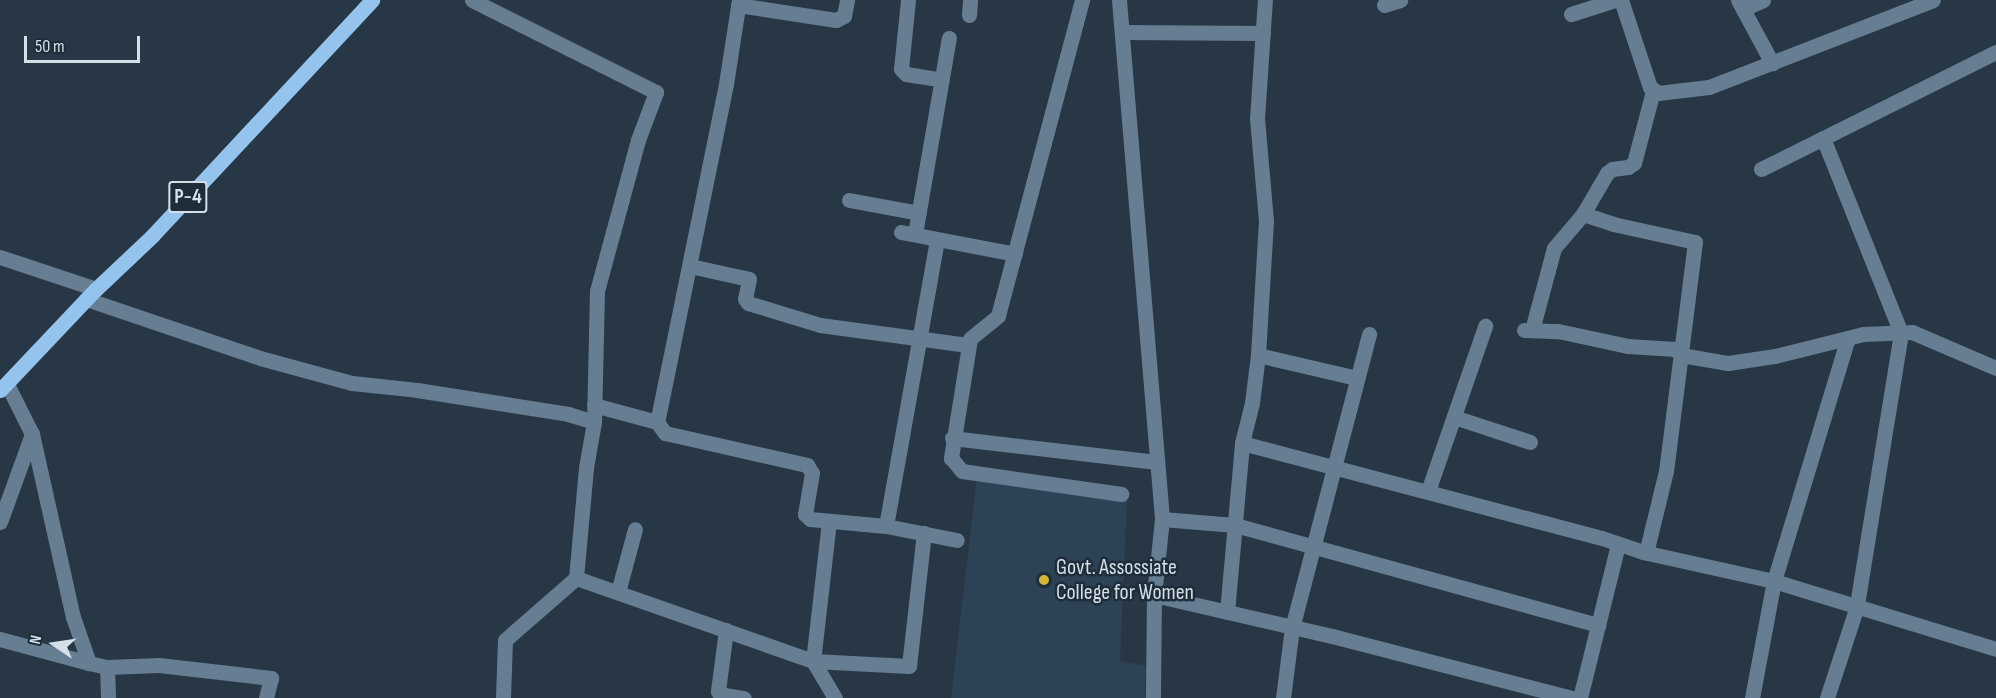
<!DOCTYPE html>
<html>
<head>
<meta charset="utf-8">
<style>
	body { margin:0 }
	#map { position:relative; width:1996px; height:698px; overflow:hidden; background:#283745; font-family:"Sofia Sans Condensed",sans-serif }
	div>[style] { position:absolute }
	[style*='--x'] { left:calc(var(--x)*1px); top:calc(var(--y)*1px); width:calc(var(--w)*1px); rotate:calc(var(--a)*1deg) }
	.built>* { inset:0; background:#2d4255 }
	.minor>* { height:15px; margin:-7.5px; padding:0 7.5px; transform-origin:7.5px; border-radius:7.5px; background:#667d92 }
	.major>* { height:15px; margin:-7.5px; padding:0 7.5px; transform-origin:7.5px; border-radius:7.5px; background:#94c4ee }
	.dots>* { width:16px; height:16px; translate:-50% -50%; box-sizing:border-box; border:3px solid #1e2d3a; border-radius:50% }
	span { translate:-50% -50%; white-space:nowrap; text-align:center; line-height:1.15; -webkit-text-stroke:5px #1e2d3a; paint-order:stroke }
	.shield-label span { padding:2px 4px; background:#1e2d3a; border:2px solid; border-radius:4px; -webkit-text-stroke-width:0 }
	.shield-label { font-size:21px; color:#d5dfe7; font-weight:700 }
	.poi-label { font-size:22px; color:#d5dfe7 }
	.left { translate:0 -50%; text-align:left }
	.north { position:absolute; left:24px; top:614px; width:60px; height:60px; -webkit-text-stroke:4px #1e2d3a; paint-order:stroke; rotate:283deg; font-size:16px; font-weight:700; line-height:24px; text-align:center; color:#d5dfe7 }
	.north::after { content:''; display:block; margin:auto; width:21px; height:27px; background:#d5dfe7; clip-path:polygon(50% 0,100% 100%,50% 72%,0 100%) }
	.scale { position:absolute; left:24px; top:36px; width:116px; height:27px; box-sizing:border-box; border:3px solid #d5dfe7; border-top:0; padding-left:8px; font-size:18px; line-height:21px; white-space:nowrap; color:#d5dfe7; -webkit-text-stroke:4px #1e2d3a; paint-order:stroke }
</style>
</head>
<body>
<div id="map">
	<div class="built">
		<i style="clip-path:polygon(977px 477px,1127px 500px,1120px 661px,1146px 666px,1145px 698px,951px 698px)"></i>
	</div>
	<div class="minor">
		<i style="--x:472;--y:0;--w:206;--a:26.6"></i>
		<i style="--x:656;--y:92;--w:51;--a:110.6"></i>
		<i style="--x:638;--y:140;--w:156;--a:105.2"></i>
		<i style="--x:597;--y:291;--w:131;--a:91.3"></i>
		<i style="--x:594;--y:422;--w:47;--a:99.9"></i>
		<i style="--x:586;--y:468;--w:110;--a:95.2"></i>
		<i style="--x:576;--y:578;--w:94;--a:138.9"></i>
		<i style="--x:505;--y:640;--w:58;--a:92"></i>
		<i style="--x:739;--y:0;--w:85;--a:98.8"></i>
		<i style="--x:726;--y:84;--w:345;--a:101.5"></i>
		<i style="--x:657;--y:422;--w:14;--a:54"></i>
		<i style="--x:665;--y:433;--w:146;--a:12.7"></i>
		<i style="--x:807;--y:465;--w:9;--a:58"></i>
		<i style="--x:812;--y:473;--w:42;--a:99.7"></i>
		<i style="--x:805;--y:514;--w:7;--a:45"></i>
		<i style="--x:810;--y:519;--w:76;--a:5.3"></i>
		<i style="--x:886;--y:526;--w:72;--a:11.2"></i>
		<i style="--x:908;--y:0;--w:69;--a:95.8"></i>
		<i style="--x:901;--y:69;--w:7;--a:45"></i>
		<i style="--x:906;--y:74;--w:36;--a:9"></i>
		<i style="--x:1082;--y:0;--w:327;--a:104.9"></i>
		<i style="--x:998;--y:316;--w:36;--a:141"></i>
		<i style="--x:970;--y:339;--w:121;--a:99.1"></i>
		<i style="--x:951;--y:458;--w:17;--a:50"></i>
		<i style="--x:962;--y:471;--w:161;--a:8.2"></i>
		<i style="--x:1119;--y:0;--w:521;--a:85.26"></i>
		<i style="--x:1162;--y:519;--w:76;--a:96"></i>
		<i style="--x:1154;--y:595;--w:103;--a:90.6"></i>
		<i style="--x:1621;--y:0;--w:92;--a:71.6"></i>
		<i style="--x:1650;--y:87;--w:10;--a:37"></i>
		<i style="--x:1658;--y:93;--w:51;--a:-6.7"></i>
		<i style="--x:1709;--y:87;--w:240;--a:-21.2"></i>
		<i style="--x:1738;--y:0;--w:72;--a:61.6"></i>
		<i style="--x:738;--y:5;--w:99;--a:8.7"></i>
		<i style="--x:836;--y:20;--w:9;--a:-27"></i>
		<i style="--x:844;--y:16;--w:16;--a:-79"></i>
		<i style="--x:1384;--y:5;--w:17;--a:-17"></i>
		<i style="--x:1743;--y:9;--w:22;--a:-24"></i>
		<i style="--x:1571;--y:14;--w:46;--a:-17.7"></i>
		<i style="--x:969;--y:15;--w:15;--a:-86"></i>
		<i style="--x:1122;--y:32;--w:141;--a:0.4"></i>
		<i style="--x:1823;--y:138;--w:210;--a:68.2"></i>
		<i style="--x:1901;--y:333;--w:277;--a:99.2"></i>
		<i style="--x:1857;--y:606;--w:97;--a:108.1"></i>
		<i style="--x:1761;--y:169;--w:263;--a:-26.5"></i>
		<i style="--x:849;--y:200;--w:71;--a:10.5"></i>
		<i style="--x:1583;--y:214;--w:32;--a:18"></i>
		<i style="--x:1613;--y:224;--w:84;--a:12.4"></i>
		<i style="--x:1695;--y:242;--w:231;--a:97.2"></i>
		<i style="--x:1666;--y:471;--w:84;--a:103.7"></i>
		<i style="--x:901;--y:232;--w:116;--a:10.9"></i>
		<i style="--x:915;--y:234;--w:199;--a:-80.2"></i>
		<i style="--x:0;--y:257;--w:101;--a:18.4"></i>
		<i style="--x:690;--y:266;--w:60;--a:12.4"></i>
		<i style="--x:749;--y:279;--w:20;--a:101"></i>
		<i style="--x:745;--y:299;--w:5;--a:53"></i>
		<i style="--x:748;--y:303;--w:75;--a:17"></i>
		<i style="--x:820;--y:325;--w:149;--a:7.7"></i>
		<i style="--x:86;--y:299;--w:184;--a:18.7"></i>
		<i style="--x:260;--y:358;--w:95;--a:15.2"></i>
		<i style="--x:352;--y:383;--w:65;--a:6.1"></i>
		<i style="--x:417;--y:390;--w:153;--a:9"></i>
		<i style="--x:568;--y:414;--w:27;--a:17"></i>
		<i style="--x:1524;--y:330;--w:34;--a:2"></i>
		<i style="--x:1558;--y:331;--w:72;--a:12.1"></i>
		<i style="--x:1628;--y:346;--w:47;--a:3.7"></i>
		<i style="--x:1675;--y:349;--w:8;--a:45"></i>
		<i style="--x:1681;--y:355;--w:48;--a:9.7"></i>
		<i style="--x:1728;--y:363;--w:48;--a:-8.5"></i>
		<i style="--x:1775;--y:356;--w:91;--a:-14"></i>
		<i style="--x:1863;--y:334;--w:49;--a:-2.3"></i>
		<i style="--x:1912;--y:332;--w:91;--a:23.2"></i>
		<i style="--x:1532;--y:330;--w:85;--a:-75"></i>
		<i style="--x:1554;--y:248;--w:45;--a:-49.5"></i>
		<i style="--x:1583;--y:214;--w:48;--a:-59.7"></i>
		<i style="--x:1607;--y:173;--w:6;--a:-39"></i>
		<i style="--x:1612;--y:169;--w:16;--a:-7"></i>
		<i style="--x:1628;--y:167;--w:7;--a:-34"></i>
		<i style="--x:1634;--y:163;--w:74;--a:-75.2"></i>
		<i style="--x:1258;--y:355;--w:102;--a:13.1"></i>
		<i style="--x:7;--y:384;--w:56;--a:63.4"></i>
		<i style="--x:32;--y:434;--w:188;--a:77.4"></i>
		<i style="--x:73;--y:617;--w:49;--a:70.8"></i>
		<i style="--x:89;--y:663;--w:18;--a:13"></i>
		<i style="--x:107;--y:667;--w:31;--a:88"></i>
		<i style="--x:594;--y:405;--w:65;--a:15.1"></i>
		<i style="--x:1454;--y:417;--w:80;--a:18.2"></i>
		<i style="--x:952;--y:438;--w:206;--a:6.7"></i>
		<i style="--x:1242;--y:443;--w:372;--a:14.8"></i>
		<i style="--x:1602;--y:538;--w:43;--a:18.9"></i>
		<i style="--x:1643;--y:552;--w:134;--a:12.5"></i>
		<i style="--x:1774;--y:581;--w:232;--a:17"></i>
		<i style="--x:1428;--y:491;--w:175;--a:-70.9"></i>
		<i style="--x:1162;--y:519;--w:73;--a:4.7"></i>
		<i style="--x:1235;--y:525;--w:377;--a:15.4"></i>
		<i style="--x:829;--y:521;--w:141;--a:96.5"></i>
		<i style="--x:813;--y:661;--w:96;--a:3"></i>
		<i style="--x:909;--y:666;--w:134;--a:-83.6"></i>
		<i style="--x:0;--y:522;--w:94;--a:-70"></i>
		<i style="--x:886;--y:526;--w:291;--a:-79.9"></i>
		<i style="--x:576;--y:578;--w:251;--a:19.3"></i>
		<i style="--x:813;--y:661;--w:43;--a:59.3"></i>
		<i style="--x:618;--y:592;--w:65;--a:-74.9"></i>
		<i style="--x:1154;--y:595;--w:183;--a:13"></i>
		<i style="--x:1332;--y:636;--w:247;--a:14.5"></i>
		<i style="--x:1227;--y:612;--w:170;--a:-84.9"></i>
		<i style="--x:1242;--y:443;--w:41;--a:-76"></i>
		<i style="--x:1252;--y:403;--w:48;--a:-82.9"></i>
		<i style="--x:1258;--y:355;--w:134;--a:-86.6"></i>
		<i style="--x:1266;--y:221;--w:102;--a:-95"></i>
		<i style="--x:1257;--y:119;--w:119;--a:-86.2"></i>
		<i style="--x:726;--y:630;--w:62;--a:97.5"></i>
		<i style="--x:718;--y:691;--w:7;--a:34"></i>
		<i style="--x:724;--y:695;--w:20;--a:9"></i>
		<i style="--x:0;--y:639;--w:92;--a:15.1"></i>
		<i style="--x:107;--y:667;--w:52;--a:-2.2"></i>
		<i style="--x:159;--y:665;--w:113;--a:6.6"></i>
		<i style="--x:271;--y:678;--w:21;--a:104"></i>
		<i style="--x:1283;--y:698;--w:71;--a:-82.7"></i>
		<i style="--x:1292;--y:628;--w:304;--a:-75.3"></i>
		<i style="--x:1580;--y:698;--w:159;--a:-76.1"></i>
		<i style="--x:1752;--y:698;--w:119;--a:-79.4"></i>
		<i style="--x:1774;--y:581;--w:254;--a:-73.1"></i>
	</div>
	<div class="major">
		<i style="--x:0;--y:390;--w:139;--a:-46.5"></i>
		<i style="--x:96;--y:289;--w:77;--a:-43.4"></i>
		<i style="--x:152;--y:236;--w:323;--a:-47"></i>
	</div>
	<div class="dots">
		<i style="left:1044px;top:580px;background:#d4b635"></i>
	</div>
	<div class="shield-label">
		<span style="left:188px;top:197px">P-4</span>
	</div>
	<div class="poi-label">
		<span class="left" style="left:1056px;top:580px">Govt. Assossiate<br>College for Women</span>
	</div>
	<div class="north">N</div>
	<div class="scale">50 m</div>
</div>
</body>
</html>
